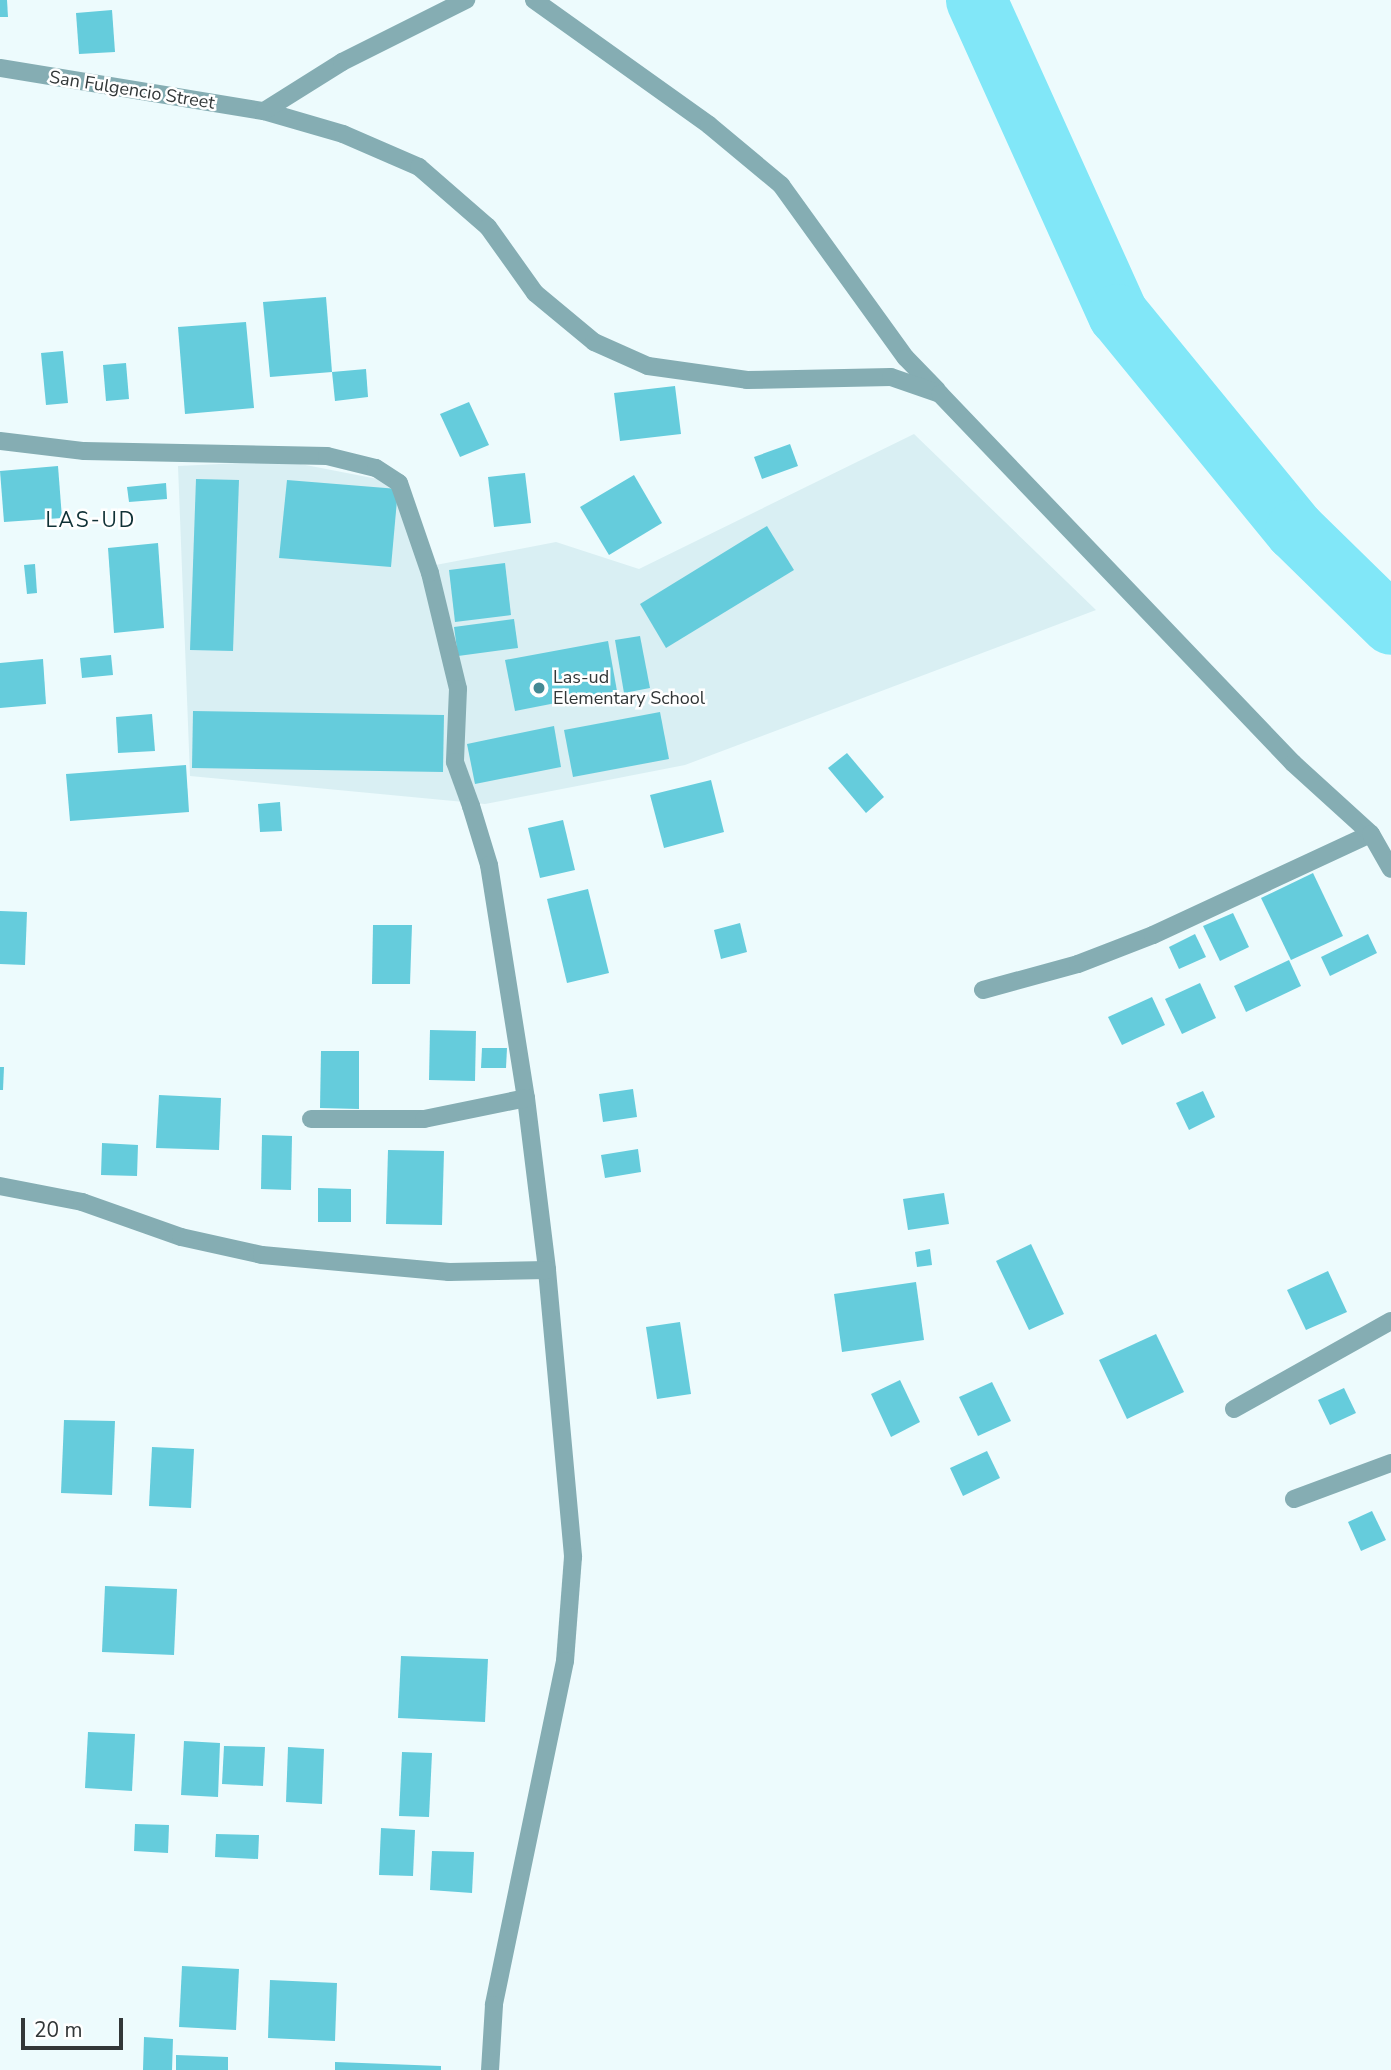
<!DOCTYPE html>
<html>
<head>
<meta charset="utf-8">
<style>
	body { margin:0 }
	#map { position:relative; width:1391px; height:2070px; overflow:hidden; background:#edfbfd; font-family:"Nunito Sans",sans-serif }
	div>[style] { position:absolute }
	[style*='--x'] { left:calc(var(--x)*1px); top:calc(var(--y)*1px); width:calc(var(--w)*1px); rotate:calc(var(--a)*1deg) }
	.built>* { inset:0; background:#d9eff3 }
	.river>* { height:61px; margin:-30.5px; padding:0 30.5px; transform-origin:30.5px; border-radius:30.5px; background:#81e7f8 }
	.building>* { inset:0; background:#65ccdc }
	.service>* { height:18px; margin:-9px; padding:0 9px; transform-origin:9px; border-radius:9px; background:#85adb3 }
	.minor>* { height:18px; margin:-9px; padding:0 9px; transform-origin:9px; border-radius:9px; background:#85adb3 }
	.dots>* { width:19px; height:19px; translate:-50% -50%; box-sizing:border-box; border:4px solid #fff; border-radius:50% }
	span { translate:-50% -50%; white-space:nowrap; text-align:center; line-height:1.15; -webkit-text-stroke:5px #fff; paint-order:stroke }
	.street-label { font-size:18px; color:#323738 }
	.poi-label { font-size:18px; color:#323738 }
	.left { translate:0 -50%; text-align:left }
	.quarter-label { font-size:21px; color:#0f3136; letter-spacing:2px }
	.scale { position:absolute; left:21px; top:2018px; width:102px; height:32px; box-sizing:border-box; border:4px solid #323738; border-top:0; padding-left:9px; font-size:21px; line-height:24px; white-space:nowrap; color:#323738; -webkit-text-stroke:5px #fff; paint-order:stroke }
</style>
</head>
<body>
<div id="map">
	<div class="built">
		<i style="clip-path:polygon(914px 434px,1096px 610px,685px 765px,485px 804px,190px 776px,178px 466px,285px 461px,393px 482px,420px 568px,556px 542px,639px 569px)"></i>
	</div>
	<div class="river">
		<i style="--x:976;--y:0;--w:345;--a:65.7"></i>
		<i style="--x:1118;--y:314;--w:279;--a:50.7"></i>
		<i style="--x:1295;--y:530;--w:134;--a:44.4"></i>
	</div>
	<div class="building">
		<i style="clip-path:polygon(0 0,7px 0,8px 17px,0 17px)"></i>
		<i style="clip-path:polygon(112px 10px,115px 52px,79px 54px,76px 13px)"></i>
		<i style="clip-path:polygon(326px 297px,332px 372px,270px 377px,263px 302px)"></i>
		<i style="clip-path:polygon(246px 322px,254px 408px,185px 414px,178px 327px)"></i>
		<i style="clip-path:polygon(63px 351px,68px 403px,46px 405px,41px 353px)"></i>
		<i style="clip-path:polygon(126px 363px,129px 399px,106px 401px,103px 365px)"></i>
		<i style="clip-path:polygon(366px 369px,368px 397px,335px 401px,332px 372px)"></i>
		<i style="clip-path:polygon(675px 386px,681px 434px,620px 441px,614px 393px)"></i>
		<i style="clip-path:polygon(469px 402px,489px 445px,460px 457px,440px 414px)"></i>
		<i style="clip-path:polygon(790px 444px,798px 466px,762px 479px,754px 457px)"></i>
		<i style="clip-path:polygon(58px 466px,62px 518px,4px 522px,0 471px)"></i>
		<i style="clip-path:polygon(525px 473px,531px 523px,494px 527px,488px 477px)"></i>
		<i style="clip-path:polygon(634px 475px,662px 523px,609px 555px,580px 507px)"></i>
		<i style="clip-path:polygon(196px 479px,239px 480px,233px 651px,190px 650px)"></i>
		<i style="clip-path:polygon(287px 480px,398px 489px,391px 567px,279px 558px)"></i>
		<i style="clip-path:polygon(166px 483px,167px 499px,129px 502px,127px 487px)"></i>
		<i style="clip-path:polygon(767px 526px,794px 570px,666px 648px,640px 604px)"></i>
		<i style="clip-path:polygon(158px 543px,164px 628px,114px 633px,108px 548px)"></i>
		<i style="clip-path:polygon(505px 563px,511px 615px,455px 622px,449px 570px)"></i>
		<i style="clip-path:polygon(35px 564px,37px 593px,27px 594px,24px 565px)"></i>
		<i style="clip-path:polygon(514px 619px,518px 648px,458px 656px,454px 627px)"></i>
		<i style="clip-path:polygon(640px 636px,650px 688px,624px 693px,615px 640px)"></i>
		<i style="clip-path:polygon(608px 641px,617px 691px,515px 711px,505px 660px)"></i>
		<i style="clip-path:polygon(111px 655px,113px 675px,82px 678px,80px 658px)"></i>
		<i style="clip-path:polygon(43px 659px,46px 704px,0 708px,0 663px)"></i>
		<i style="clip-path:polygon(193px 711px,444px 715px,443px 772px,192px 768px)"></i>
		<i style="clip-path:polygon(660px 712px,669px 759px,573px 777px,564px 730px)"></i>
		<i style="clip-path:polygon(152px 714px,155px 751px,118px 753px,116px 717px)"></i>
		<i style="clip-path:polygon(554px 726px,561px 767px,475px 784px,467px 744px)"></i>
		<i style="clip-path:polygon(847px 753px,884px 797px,866px 813px,828px 768px)"></i>
		<i style="clip-path:polygon(186px 765px,189px 812px,70px 821px,66px 774px)"></i>
		<i style="clip-path:polygon(711px 780px,724px 832px,664px 848px,650px 795px)"></i>
		<i style="clip-path:polygon(280px 802px,282px 831px,260px 832px,258px 804px)"></i>
		<i style="clip-path:polygon(563px 820px,575px 870px,540px 878px,528px 828px)"></i>
		<i style="clip-path:polygon(1313px 873px,1343px 936px,1291px 960px,1261px 898px)"></i>
		<i style="clip-path:polygon(588px 889px,609px 973px,567px 983px,547px 899px)"></i>
		<i style="clip-path:polygon(0 911px,27px 912px,25px 965px,0 964px)"></i>
		<i style="clip-path:polygon(1233px 913px,1249px 947px,1220px 961px,1203px 926px)"></i>
		<i style="clip-path:polygon(740px 923px,747px 952px,721px 959px,714px 930px)"></i>
		<i style="clip-path:polygon(373px 925px,412px 925px,410px 984px,372px 984px)"></i>
		<i style="clip-path:polygon(1195px 934px,1206px 957px,1179px 969px,1169px 947px)"></i>
		<i style="clip-path:polygon(1368px 934px,1377px 953px,1330px 976px,1321px 957px)"></i>
		<i style="clip-path:polygon(1289px 960px,1301px 986px,1246px 1012px,1234px 986px)"></i>
		<i style="clip-path:polygon(1200px 983px,1216px 1018px,1182px 1034px,1165px 999px)"></i>
		<i style="clip-path:polygon(1152px 997px,1165px 1025px,1122px 1045px,1108px 1017px)"></i>
		<i style="clip-path:polygon(430px 1030px,476px 1031px,475px 1081px,429px 1080px)"></i>
		<i style="clip-path:polygon(482px 1048px,507px 1048px,506px 1068px,481px 1068px)"></i>
		<i style="clip-path:polygon(321px 1051px,359px 1051px,359px 1109px,320px 1108px)"></i>
		<i style="clip-path:polygon(0 1067px,4px 1067px,3px 1090px,0 1090px)"></i>
		<i style="clip-path:polygon(633px 1089px,637px 1117px,603px 1122px,599px 1094px)"></i>
		<i style="clip-path:polygon(1203px 1091px,1215px 1117px,1189px 1130px,1176px 1103px)"></i>
		<i style="clip-path:polygon(159px 1095px,221px 1098px,219px 1150px,156px 1148px)"></i>
		<i style="clip-path:polygon(262px 1135px,292px 1136px,291px 1190px,261px 1189px)"></i>
		<i style="clip-path:polygon(102px 1143px,138px 1145px,137px 1176px,101px 1175px)"></i>
		<i style="clip-path:polygon(638px 1149px,641px 1172px,605px 1178px,601px 1155px)"></i>
		<i style="clip-path:polygon(388px 1150px,444px 1151px,442px 1225px,386px 1224px)"></i>
		<i style="clip-path:polygon(318px 1188px,351px 1189px,351px 1222px,318px 1222px)"></i>
		<i style="clip-path:polygon(944px 1193px,949px 1224px,908px 1230px,903px 1199px)"></i>
		<i style="clip-path:polygon(1031px 1244px,1064px 1314px,1029px 1330px,996px 1261px)"></i>
		<i style="clip-path:polygon(930px 1249px,932px 1265px,917px 1267px,915px 1252px)"></i>
		<i style="clip-path:polygon(1328px 1271px,1347px 1312px,1306px 1330px,1287px 1290px)"></i>
		<i style="clip-path:polygon(916px 1282px,924px 1340px,842px 1352px,834px 1294px)"></i>
		<i style="clip-path:polygon(680px 1322px,691px 1394px,657px 1399px,646px 1327px)"></i>
		<i style="clip-path:polygon(1156px 1334px,1184px 1392px,1127px 1419px,1099px 1360px)"></i>
		<i style="clip-path:polygon(900px 1380px,920px 1422px,891px 1437px,871px 1394px)"></i>
		<i style="clip-path:polygon(992px 1382px,1011px 1421px,978px 1436px,959px 1397px)"></i>
		<i style="clip-path:polygon(1344px 1388px,1356px 1413px,1330px 1425px,1318px 1400px)"></i>
		<i style="clip-path:polygon(64px 1420px,115px 1421px,112px 1495px,61px 1493px)"></i>
		<i style="clip-path:polygon(152px 1447px,194px 1449px,191px 1508px,149px 1506px)"></i>
		<i style="clip-path:polygon(987px 1451px,1000px 1478px,963px 1496px,950px 1468px)"></i>
		<i style="clip-path:polygon(1372px 1511px,1386px 1540px,1361px 1551px,1348px 1522px)"></i>
		<i style="clip-path:polygon(105px 1586px,177px 1589px,174px 1655px,102px 1652px)"></i>
		<i style="clip-path:polygon(401px 1656px,488px 1659px,485px 1722px,398px 1718px)"></i>
		<i style="clip-path:polygon(88px 1732px,135px 1734px,132px 1791px,85px 1788px)"></i>
		<i style="clip-path:polygon(184px 1741px,220px 1743px,218px 1797px,181px 1795px)"></i>
		<i style="clip-path:polygon(224px 1746px,265px 1747px,263px 1786px,222px 1784px)"></i>
		<i style="clip-path:polygon(288px 1747px,324px 1749px,322px 1804px,286px 1802px)"></i>
		<i style="clip-path:polygon(402px 1752px,432px 1753px,429px 1817px,399px 1816px)"></i>
		<i style="clip-path:polygon(135px 1824px,169px 1825px,168px 1853px,134px 1851px)"></i>
		<i style="clip-path:polygon(381px 1828px,415px 1830px,413px 1876px,379px 1875px)"></i>
		<i style="clip-path:polygon(216px 1834px,259px 1835px,258px 1859px,215px 1857px)"></i>
		<i style="clip-path:polygon(432px 1851px,474px 1852px,472px 1893px,430px 1890px)"></i>
		<i style="clip-path:polygon(182px 1966px,239px 1969px,236px 2030px,179px 2027px)"></i>
		<i style="clip-path:polygon(270px 1980px,337px 1983px,335px 2041px,268px 2038px)"></i>
		<i style="clip-path:polygon(144px 2037px,173px 2039px,172px 2070px,143px 2070px)"></i>
		<i style="clip-path:polygon(176px 2055px,228px 2057px,228px 2070px,176px 2070px)"></i>
		<i style="clip-path:polygon(335px 2062px,441px 2066px,441px 2070px,335px 2070px)"></i>
	</div>
	<div class="service">
		<i style="--x:430;--y:573;--w:119;--a:76.4"></i>
		<i style="--x:458;--y:689;--w:73;--a:92.4"></i>
		<i style="--x:455;--y:762;--w:47;--a:70"></i>
		<i style="--x:983;--y:990;--w:98;--a:-15.3"></i>
		<i style="--x:1078;--y:964;--w:80;--a:-21.1"></i>
		<i style="--x:1153;--y:935;--w:240;--a:-24.9"></i>
		<i style="--x:1234;--y:1409;--w:180;--a:-29.3"></i>
		<i style="--x:1294;--y:1499;--w:103;--a:-20.4"></i>
	</div>
	<div class="minor">
		<i style="--x:534;--y:0;--w:215;--a:35.5"></i>
		<i style="--x:709;--y:125;--w:94;--a:39.8"></i>
		<i style="--x:781;--y:185;--w:213;--a:54.2"></i>
		<i style="--x:906;--y:358;--w:45;--a:45.9"></i>
		<i style="--x:0;--y:68;--w:267;--a:9.3"></i>
		<i style="--x:264;--y:111;--w:82;--a:16.2"></i>
		<i style="--x:343;--y:134;--w:83;--a:23.5"></i>
		<i style="--x:419;--y:167;--w:91;--a:41"></i>
		<i style="--x:488;--y:227;--w:81;--a:54.5"></i>
		<i style="--x:535;--y:293;--w:77;--a:39.7"></i>
		<i style="--x:594;--y:342;--w:59;--a:24"></i>
		<i style="--x:648;--y:366;--w:100;--a:8"></i>
		<i style="--x:747;--y:380;--w:144;--a:-1.2"></i>
		<i style="--x:891;--y:377;--w:52;--a:19.1"></i>
		<i style="--x:940;--y:394;--w:511;--a:46.27"></i>
		<i style="--x:1293;--y:763;--w:105;--a:42.3"></i>
		<i style="--x:1371;--y:834;--w:40;--a:60.3"></i>
		<i style="--x:264;--y:111;--w:92;--a:-32.1"></i>
		<i style="--x:342;--y:62;--w:139;--a:-26.6"></i>
		<i style="--x:0;--y:441;--w:85;--a:6.8"></i>
		<i style="--x:84;--y:451;--w:243;--a:1.2"></i>
		<i style="--x:327;--y:456;--w:50;--a:13.8"></i>
		<i style="--x:376;--y:468;--w:27;--a:33"></i>
		<i style="--x:399;--y:483;--w:95;--a:71"></i>
		<i style="--x:471;--y:806;--w:62;--a:73"></i>
		<i style="--x:489;--y:865;--w:236;--a:81"></i>
		<i style="--x:526;--y:1098;--w:173;--a:83"></i>
		<i style="--x:547;--y:1270;--w:288;--a:84.8"></i>
		<i style="--x:573;--y:1557;--w:104;--a:94.4"></i>
		<i style="--x:565;--y:1661;--w:351;--a:101.7"></i>
		<i style="--x:494;--y:2005;--w:65;--a:93.5"></i>
		<i style="--x:311;--y:1119;--w:113;--a:0"></i>
		<i style="--x:424;--y:1119;--w:104;--a:-11.6"></i>
		<i style="--x:0;--y:1186;--w:84;--a:11"></i>
		<i style="--x:82;--y:1202;--w:105;--a:19.5"></i>
		<i style="--x:181;--y:1237;--w:83;--a:12.5"></i>
		<i style="--x:262;--y:1255;--w:188;--a:5.2"></i>
		<i style="--x:449;--y:1272;--w:98;--a:-1.2"></i>
	</div>
	<div class="dots">
		<i style="left:539px;top:688px;background:#448994"></i>
	</div>
	<div class="street-label">
		<span style="left:132px;top:90px;rotate:9deg">San Fulgencio Street</span>
	</div>
	<div class="poi-label">
		<span class="left" style="left:553px;top:688px">Las-ud<br>Elementary School</span>
	</div>
	<div class="quarter-label">
		<span style="left:91px;top:520px">LAS-UD</span>
	</div>
	<div class="scale">20 m</div>
</div>
</body>
</html>
